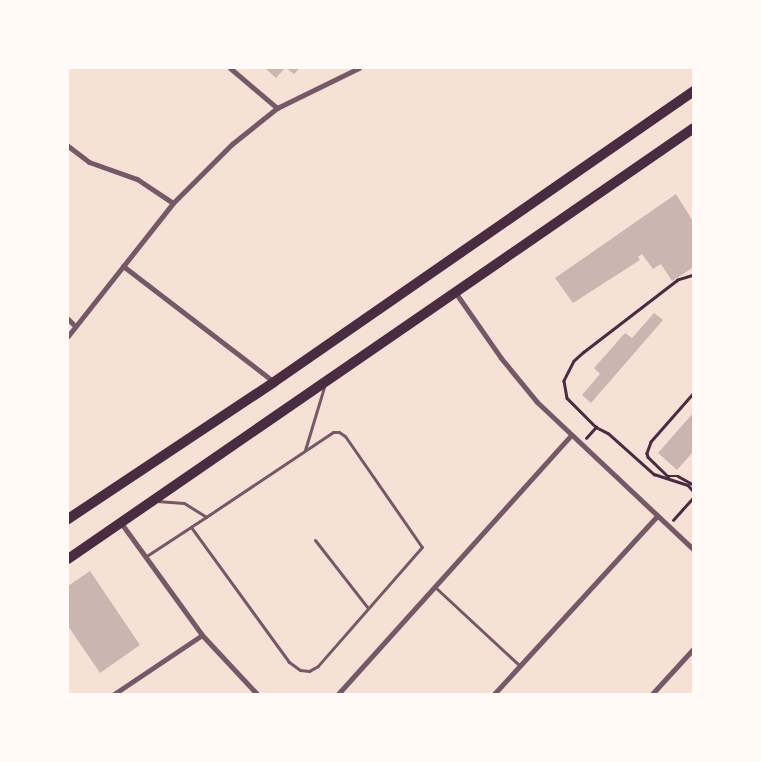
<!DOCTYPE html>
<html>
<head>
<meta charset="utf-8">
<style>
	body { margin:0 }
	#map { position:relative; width:761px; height:762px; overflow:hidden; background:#f7e1d7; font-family:Overpass,sans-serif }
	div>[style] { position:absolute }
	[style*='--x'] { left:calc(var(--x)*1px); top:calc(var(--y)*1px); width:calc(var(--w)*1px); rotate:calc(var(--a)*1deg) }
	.building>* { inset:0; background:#ccb4b1 }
	.path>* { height:2.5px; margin:-1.25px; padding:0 1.25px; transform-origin:1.25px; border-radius:1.25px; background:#4a2c40 }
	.service>* { height:3px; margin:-1.5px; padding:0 1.5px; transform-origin:1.5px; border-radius:1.5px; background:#755966 }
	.minor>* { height:5px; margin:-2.5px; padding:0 2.5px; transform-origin:2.5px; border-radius:2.5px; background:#755966 }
	.primary>* { height:10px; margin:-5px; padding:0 5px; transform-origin:5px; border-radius:5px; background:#4a2c40 }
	span { translate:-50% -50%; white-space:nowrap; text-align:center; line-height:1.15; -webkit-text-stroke:4px #fffaf5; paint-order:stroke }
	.frame { position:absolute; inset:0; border:69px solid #fffaf5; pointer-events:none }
</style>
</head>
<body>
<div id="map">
	<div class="building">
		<i style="clip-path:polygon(267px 68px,285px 68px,276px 78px,266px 69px)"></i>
		<i style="clip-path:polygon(286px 68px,300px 68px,294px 74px)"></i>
		<i style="clip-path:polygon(676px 194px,694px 223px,694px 267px,672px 281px,661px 264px,653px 269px,642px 254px,638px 257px,640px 260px,573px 303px,555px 278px)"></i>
		<i style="clip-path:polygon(654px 313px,663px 320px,591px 403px,582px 395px,600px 374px,594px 368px,625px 333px,632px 338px)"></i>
		<i style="clip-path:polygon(694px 412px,694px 451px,677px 470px,658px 453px)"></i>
		<i style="clip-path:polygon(90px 571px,140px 645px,100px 673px,68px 626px,68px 586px)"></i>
	</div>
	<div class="path">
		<i style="--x:694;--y:275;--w:17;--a:163"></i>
		<i style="--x:678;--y:280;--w:118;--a:142.5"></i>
		<i style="--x:584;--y:352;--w:13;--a:138"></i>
		<i style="--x:574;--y:361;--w:22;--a:117"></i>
		<i style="--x:564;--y:381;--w:17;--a:80"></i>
		<i style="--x:567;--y:398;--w:41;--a:45"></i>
		<i style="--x:596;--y:427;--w:13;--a:27"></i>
		<i style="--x:608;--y:433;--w:62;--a:41.7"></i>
		<i style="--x:654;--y:474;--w:36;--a:18"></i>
		<i style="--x:688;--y:485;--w:9;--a:49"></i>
		<i style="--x:694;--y:393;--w:65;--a:131.3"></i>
		<i style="--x:651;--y:442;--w:12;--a:110"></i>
		<i style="--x:647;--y:453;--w:4;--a:76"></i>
		<i style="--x:648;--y:457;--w:28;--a:44"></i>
		<i style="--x:668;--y:476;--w:10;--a:0"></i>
		<i style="--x:678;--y:476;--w:18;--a:29"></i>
		<i style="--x:586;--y:438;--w:15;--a:-48"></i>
		<i style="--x:673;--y:520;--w:31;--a:-48"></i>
	</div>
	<div class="service">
		<i style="--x:305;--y:450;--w:66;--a:-73.2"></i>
		<i style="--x:157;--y:501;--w:27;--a:4"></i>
		<i style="--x:184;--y:503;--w:26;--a:32"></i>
		<i style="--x:315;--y:540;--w:86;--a:52.1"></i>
		<i style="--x:145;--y:557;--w:73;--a:-33.3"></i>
		<i style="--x:206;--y:517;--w:153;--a:-33.8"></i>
		<i style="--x:333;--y:432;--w:6;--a:0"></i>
		<i style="--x:339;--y:432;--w:7;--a:34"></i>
		<i style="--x:345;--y:436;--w:135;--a:55.3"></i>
		<i style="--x:422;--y:547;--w:158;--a:131.2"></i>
		<i style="--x:318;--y:666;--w:10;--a:151"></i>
		<i style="--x:309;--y:671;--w:9;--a:-174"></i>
		<i style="--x:300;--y:670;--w:14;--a:-144"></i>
		<i style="--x:289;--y:662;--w:167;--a:-126"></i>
		<i style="--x:435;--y:587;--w:116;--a:42.9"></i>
	</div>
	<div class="minor">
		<i style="--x:230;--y:68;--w:62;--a:40.4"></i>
		<i style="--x:68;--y:146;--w:26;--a:37"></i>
		<i style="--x:89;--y:162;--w:51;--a:19.5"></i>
		<i style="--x:137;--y:179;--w:43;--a:33.7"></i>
		<i style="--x:123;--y:266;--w:190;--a:37.5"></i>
		<i style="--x:455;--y:292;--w:80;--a:55.1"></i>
		<i style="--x:501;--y:358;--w:57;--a:50.7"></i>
		<i style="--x:537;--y:402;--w:216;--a:43.3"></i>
		<i style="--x:68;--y:319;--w:10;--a:45"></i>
		<i style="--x:68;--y:336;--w:169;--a:-51.7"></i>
		<i style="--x:173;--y:203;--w:83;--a:-45"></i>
		<i style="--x:232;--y:144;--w:58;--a:-38.7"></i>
		<i style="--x:277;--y:108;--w:91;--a:-26"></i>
		<i style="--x:121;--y:523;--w:138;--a:54.1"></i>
		<i style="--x:202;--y:635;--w:81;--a:47"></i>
		<i style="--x:114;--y:694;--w:106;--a:-33.8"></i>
		<i style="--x:338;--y:694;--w:347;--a:-48"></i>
		<i style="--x:494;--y:694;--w:240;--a:-47.5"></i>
		<i style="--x:652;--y:694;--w:62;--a:-47.6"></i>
	</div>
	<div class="primary">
		<i style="--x:68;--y:519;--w:247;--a:-33.6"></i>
		<i style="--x:274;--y:382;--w:511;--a:-34.72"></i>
		<i style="--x:68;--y:559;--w:760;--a:-34.55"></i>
	</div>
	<div class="frame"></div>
</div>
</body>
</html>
